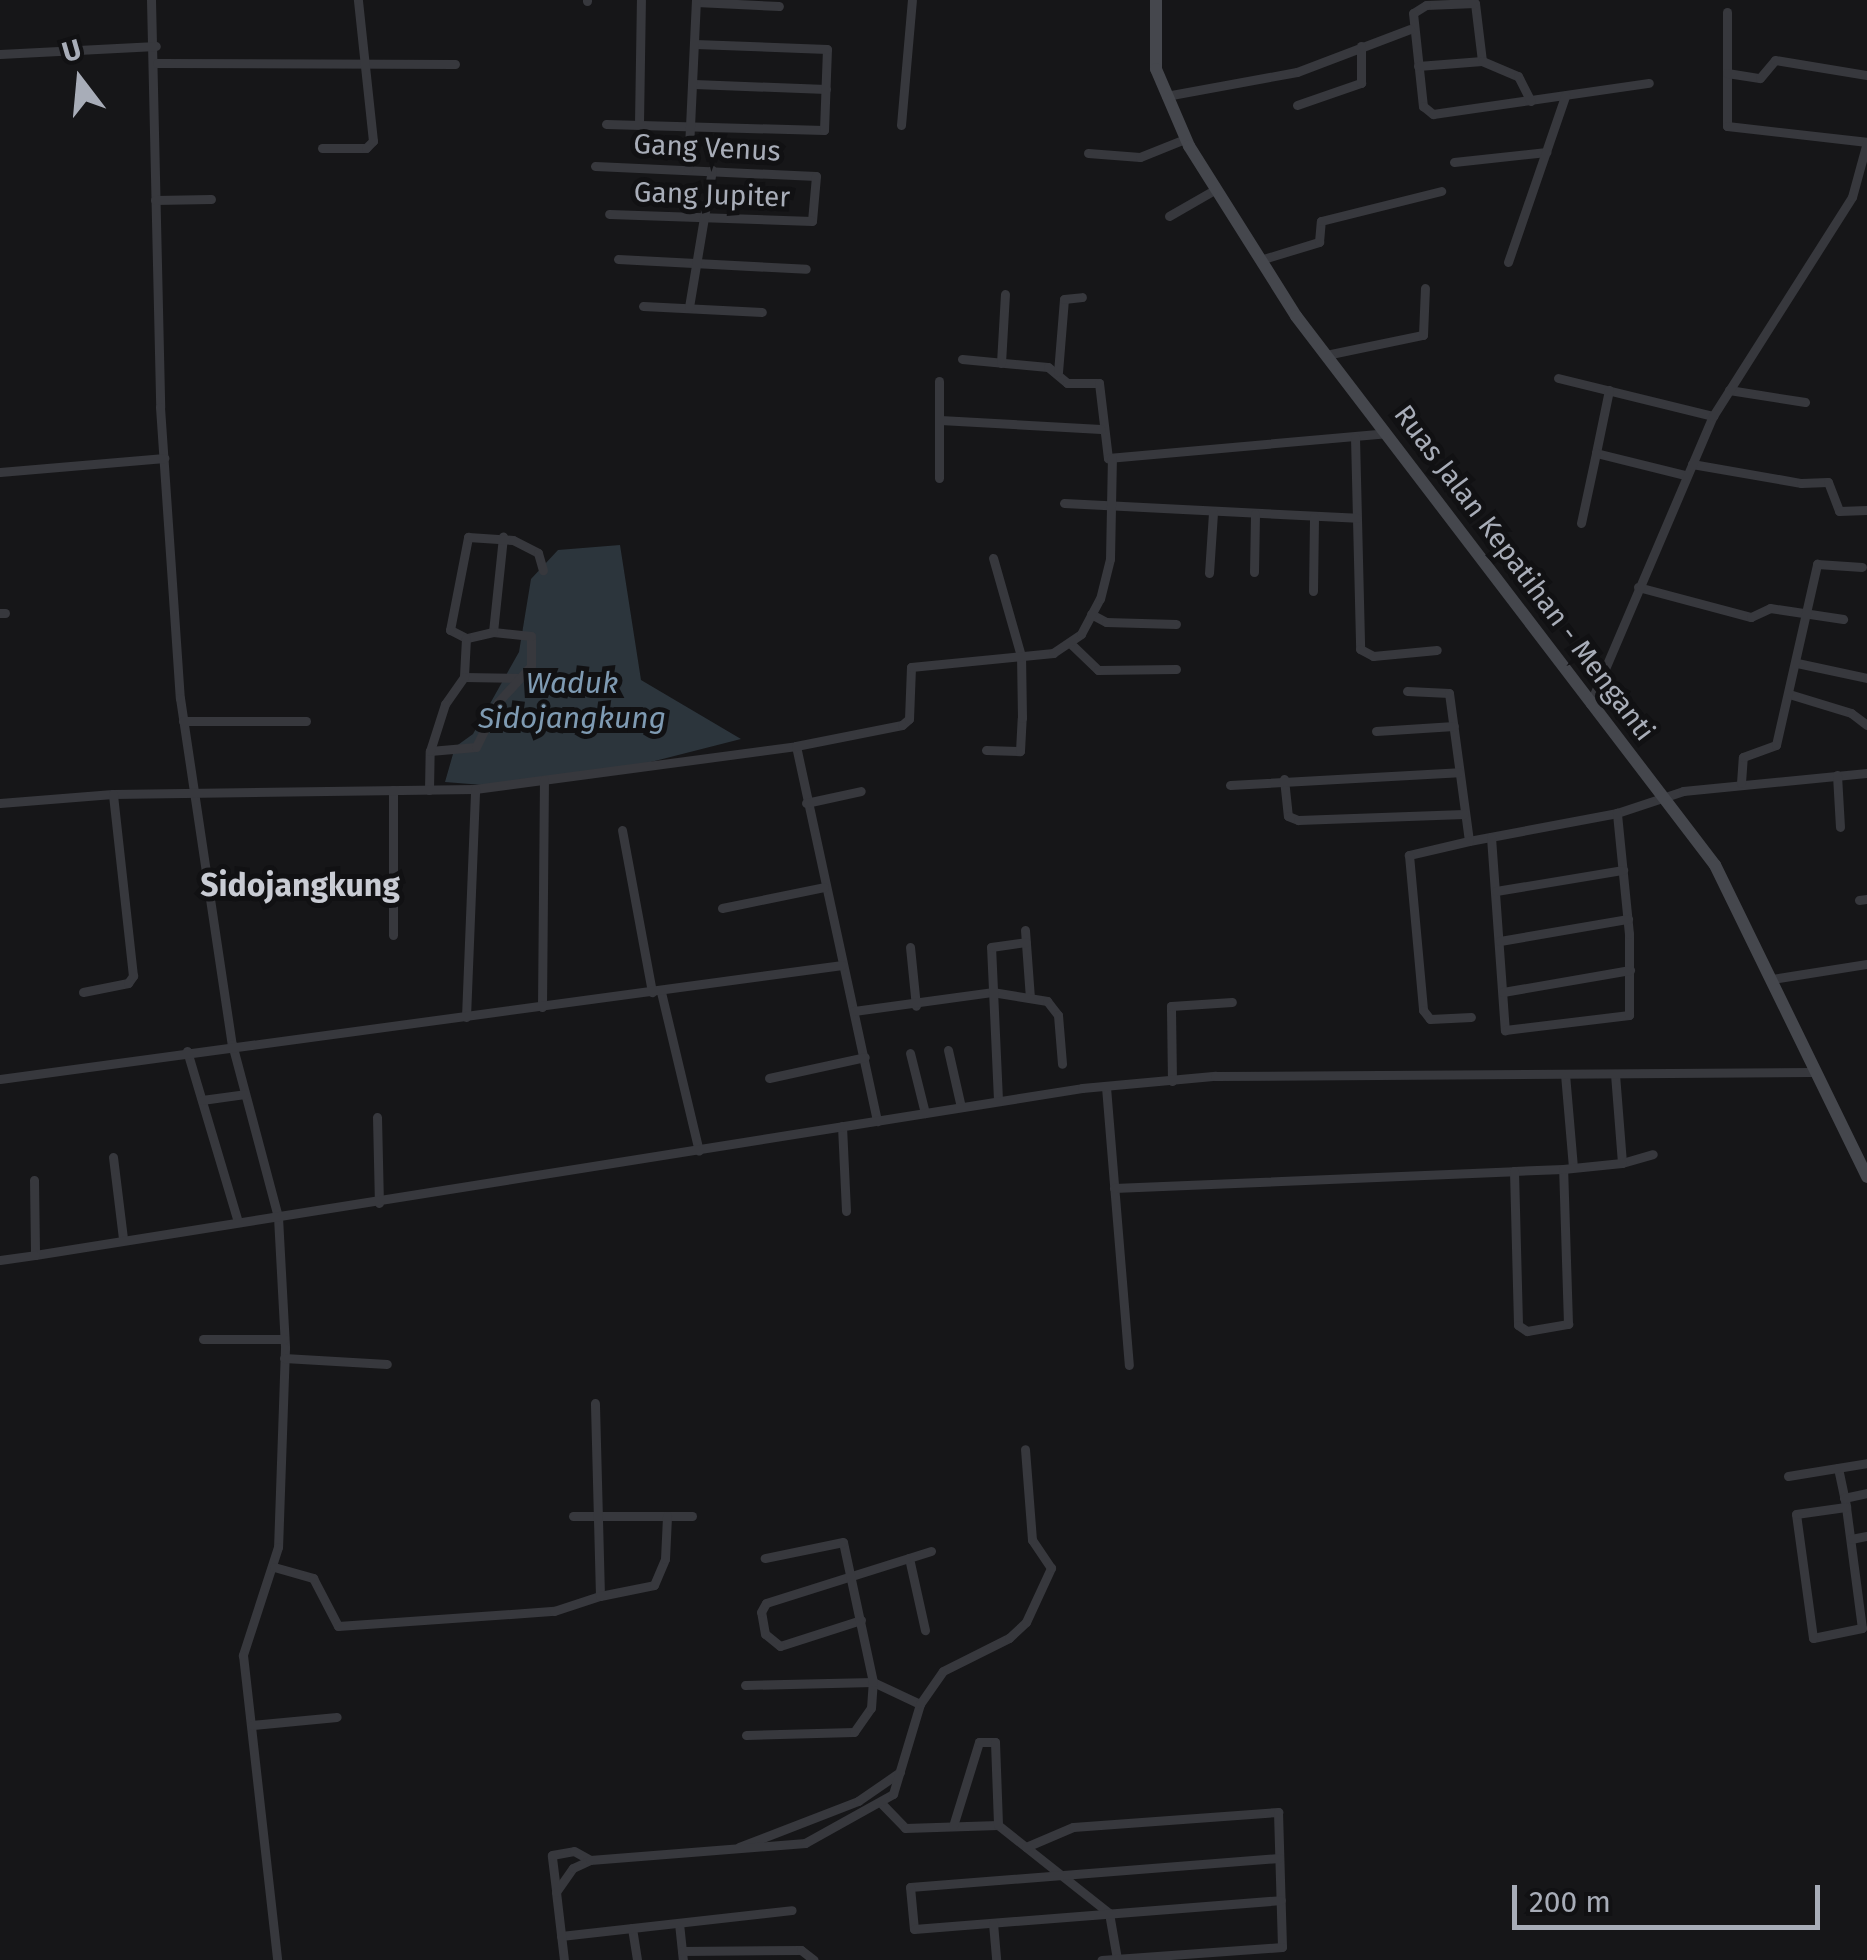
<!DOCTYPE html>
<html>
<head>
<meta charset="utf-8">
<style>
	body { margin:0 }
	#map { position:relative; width:1867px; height:1960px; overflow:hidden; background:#161618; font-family:"Fira Sans",sans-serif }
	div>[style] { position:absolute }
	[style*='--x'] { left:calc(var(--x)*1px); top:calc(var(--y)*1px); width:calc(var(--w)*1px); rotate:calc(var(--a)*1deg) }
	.water>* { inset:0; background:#2c353c }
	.street>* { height:9px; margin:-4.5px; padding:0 4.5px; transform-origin:4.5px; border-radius:4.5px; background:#37383d }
	.secondary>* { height:12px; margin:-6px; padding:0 6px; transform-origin:6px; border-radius:6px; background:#45474d }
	span { translate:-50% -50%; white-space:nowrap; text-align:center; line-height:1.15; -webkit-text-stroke:10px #111113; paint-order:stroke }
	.street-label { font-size:28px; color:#a8adb8 }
	.water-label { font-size:30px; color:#7f9bb3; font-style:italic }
	.quarter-label { font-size:32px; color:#c9ccd4; font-weight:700 }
	.north { position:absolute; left:30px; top:30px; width:100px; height:100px; -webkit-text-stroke:8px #111113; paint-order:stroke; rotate:344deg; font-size:28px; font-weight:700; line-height:40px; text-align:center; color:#a8adb8 }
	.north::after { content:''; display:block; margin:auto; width:35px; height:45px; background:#a8adb8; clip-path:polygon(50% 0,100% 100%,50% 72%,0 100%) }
	.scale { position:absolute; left:1512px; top:1885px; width:308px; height:45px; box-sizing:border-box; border:5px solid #a8adb8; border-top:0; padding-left:12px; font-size:30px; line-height:35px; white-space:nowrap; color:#a8adb8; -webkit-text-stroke:8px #111113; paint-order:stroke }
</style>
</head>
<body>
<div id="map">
	<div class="water">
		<i style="clip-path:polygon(620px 545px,641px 680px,741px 739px,639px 765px,495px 786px,445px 782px,455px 747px,473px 734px,519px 652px,531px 579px,558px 550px)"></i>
	</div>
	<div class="street">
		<i style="--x:151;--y:0;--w:407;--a:88.7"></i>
		<i style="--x:160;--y:407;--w:292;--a:86.1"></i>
		<i style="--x:180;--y:698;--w:350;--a:81.5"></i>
		<i style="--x:232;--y:1044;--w:179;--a:75.1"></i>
		<i style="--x:278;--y:1217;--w:131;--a:86.9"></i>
		<i style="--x:285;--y:1348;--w:199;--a:92"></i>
		<i style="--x:278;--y:1547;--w:114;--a:108"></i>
		<i style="--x:243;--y:1655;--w:307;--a:83.6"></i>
		<i style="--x:587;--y:1;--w:1;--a:-90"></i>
		<i style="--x:696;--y:2;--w:83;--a:2.8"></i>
		<i style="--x:1727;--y:12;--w:114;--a:90"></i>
		<i style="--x:1727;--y:126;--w:141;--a:6.5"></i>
		<i style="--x:0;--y:54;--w:156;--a:-2.9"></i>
		<i style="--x:1482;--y:61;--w:58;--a:-96.9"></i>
		<i style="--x:1475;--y:3;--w:49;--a:177.7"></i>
		<i style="--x:1426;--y:5;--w:15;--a:148"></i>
		<i style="--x:1413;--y:13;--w:94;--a:83.9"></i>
		<i style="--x:1423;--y:106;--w:13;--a:39"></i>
		<i style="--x:1433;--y:114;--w:218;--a:-8.2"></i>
		<i style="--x:157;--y:63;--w:298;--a:0.2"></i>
		<i style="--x:1418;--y:66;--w:64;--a:-4.5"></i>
		<i style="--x:1482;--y:61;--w:39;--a:23"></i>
		<i style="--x:1518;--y:76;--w:28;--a:63"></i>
		<i style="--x:1727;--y:73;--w:33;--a:9"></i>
		<i style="--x:1760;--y:78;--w:23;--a:-50"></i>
		<i style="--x:1775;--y:60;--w:93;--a:9.3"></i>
		<i style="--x:694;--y:84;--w:132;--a:2.2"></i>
		<i style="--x:1166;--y:96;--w:133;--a:-10.4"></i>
		<i style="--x:1297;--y:72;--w:121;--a:-20.8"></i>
		<i style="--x:1297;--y:105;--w:68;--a:-19"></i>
		<i style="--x:1361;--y:83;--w:37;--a:-90"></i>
		<i style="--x:639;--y:123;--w:123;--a:-89.1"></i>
		<i style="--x:606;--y:124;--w:218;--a:1.6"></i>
		<i style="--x:824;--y:130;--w:81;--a:-87.9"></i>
		<i style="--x:827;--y:49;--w:132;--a:-177.8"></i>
		<i style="--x:901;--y:125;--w:125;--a:-85"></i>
		<i style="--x:322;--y:148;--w:44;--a:0"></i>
		<i style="--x:366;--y:148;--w:10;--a:-45"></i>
		<i style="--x:373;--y:141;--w:142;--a:-96.1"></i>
		<i style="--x:1088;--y:153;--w:52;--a:4.4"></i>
		<i style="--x:1140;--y:157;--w:48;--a:-21.8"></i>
		<i style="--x:1454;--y:162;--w:93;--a:-6.2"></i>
		<i style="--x:595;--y:166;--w:221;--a:2.6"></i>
		<i style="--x:816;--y:176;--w:45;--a:95.1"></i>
		<i style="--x:812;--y:221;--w:203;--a:-178"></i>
		<i style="--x:688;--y:169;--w:169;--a:-87.3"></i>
		<i style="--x:155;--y:200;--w:56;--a:-1"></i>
		<i style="--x:1169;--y:216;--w:54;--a:-29.9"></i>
		<i style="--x:618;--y:259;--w:188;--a:3"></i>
		<i style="--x:1260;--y:260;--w:62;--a:-17"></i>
		<i style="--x:1319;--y:242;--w:21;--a:-85"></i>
		<i style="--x:1321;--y:221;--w:124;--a:-14"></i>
		<i style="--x:1508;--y:262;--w:176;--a:-71"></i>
		<i style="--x:643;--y:306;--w:119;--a:2.9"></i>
		<i style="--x:689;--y:307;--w:139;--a:-80.5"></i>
		<i style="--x:1326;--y:355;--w:99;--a:-11.7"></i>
		<i style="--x:1423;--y:335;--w:47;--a:-87.6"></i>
		<i style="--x:962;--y:359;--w:86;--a:5.3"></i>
		<i style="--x:1048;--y:367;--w:25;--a:40"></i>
		<i style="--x:1067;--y:383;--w:32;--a:0"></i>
		<i style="--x:1099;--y:383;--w:76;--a:83.2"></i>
		<i style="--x:1108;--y:458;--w:279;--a:-5.1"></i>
		<i style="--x:1001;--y:363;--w:69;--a:-86.7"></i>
		<i style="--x:1058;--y:372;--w:73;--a:-85.3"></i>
		<i style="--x:1064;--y:299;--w:18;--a:-6"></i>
		<i style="--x:1558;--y:378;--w:160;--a:13.8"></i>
		<i style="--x:1609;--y:390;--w:64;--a:101.7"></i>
		<i style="--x:1596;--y:453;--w:92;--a:13.9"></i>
		<i style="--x:1729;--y:390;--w:77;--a:9"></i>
		<i style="--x:940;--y:420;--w:161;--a:3.2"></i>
		<i style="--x:1355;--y:437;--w:212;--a:88.6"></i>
		<i style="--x:1360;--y:649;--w:15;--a:28"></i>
		<i style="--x:1373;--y:656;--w:64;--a:-5.4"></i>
		<i style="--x:1692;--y:464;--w:111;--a:9.9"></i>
		<i style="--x:1801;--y:483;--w:27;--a:-2"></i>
		<i style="--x:1828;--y:482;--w:31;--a:69"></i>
		<i style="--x:1839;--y:511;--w:28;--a:-2"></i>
		<i style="--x:0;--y:472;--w:165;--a:-4.9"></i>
		<i style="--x:939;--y:478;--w:97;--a:-90"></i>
		<i style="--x:1064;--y:503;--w:293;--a:2.9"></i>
		<i style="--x:1581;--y:523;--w:72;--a:-77.9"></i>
		<i style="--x:1254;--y:572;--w:58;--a:-89"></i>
		<i style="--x:1209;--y:573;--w:61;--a:-86.2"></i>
		<i style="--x:1638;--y:587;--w:117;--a:14.9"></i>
		<i style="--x:1751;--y:617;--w:21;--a:-25"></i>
		<i style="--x:1770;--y:608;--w:74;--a:8.6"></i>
		<i style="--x:1313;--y:591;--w:74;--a:-89.2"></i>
		<i style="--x:0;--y:613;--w:5;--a:0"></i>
		<i style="--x:1091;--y:614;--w:17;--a:28"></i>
		<i style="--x:1106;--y:622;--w:70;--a:1.6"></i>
		<i style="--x:493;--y:632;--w:96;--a:-84"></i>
		<i style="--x:466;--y:638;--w:18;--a:-153"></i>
		<i style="--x:450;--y:630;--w:95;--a:-79"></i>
		<i style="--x:468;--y:537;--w:45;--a:3.8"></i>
		<i style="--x:513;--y:540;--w:28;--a:27"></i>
		<i style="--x:538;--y:553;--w:18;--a:74"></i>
		<i style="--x:1070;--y:643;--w:39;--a:44"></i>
		<i style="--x:1098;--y:670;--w:78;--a:-0.7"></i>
		<i style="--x:1797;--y:663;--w:72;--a:12.1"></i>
		<i style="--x:464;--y:677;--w:55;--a:1"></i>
		<i style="--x:1407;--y:691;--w:42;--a:2.7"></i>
		<i style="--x:1449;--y:693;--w:149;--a:82.3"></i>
		<i style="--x:1469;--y:841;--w:151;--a:-10.7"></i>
		<i style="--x:1617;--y:813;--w:70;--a:-18.4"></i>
		<i style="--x:1683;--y:791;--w:185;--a:-5.6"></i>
		<i style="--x:1789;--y:694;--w:65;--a:17"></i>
		<i style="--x:1851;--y:713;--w:20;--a:37"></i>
		<i style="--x:1590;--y:704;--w:313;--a:-66.9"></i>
		<i style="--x:1713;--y:416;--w:259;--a:-57.6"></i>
		<i style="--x:1852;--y:197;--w:57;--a:-74.7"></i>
		<i style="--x:183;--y:721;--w:123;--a:0"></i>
		<i style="--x:1376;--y:731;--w:78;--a:-3.7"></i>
		<i style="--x:796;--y:746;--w:384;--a:77.8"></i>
		<i style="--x:986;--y:750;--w:34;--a:2"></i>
		<i style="--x:1020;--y:751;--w:33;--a:-87"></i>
		<i style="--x:1022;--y:718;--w:62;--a:-90.9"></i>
		<i style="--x:1021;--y:656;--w:102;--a:-105.9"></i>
		<i style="--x:1837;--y:775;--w:52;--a:86.7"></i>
		<i style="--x:1284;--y:779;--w:37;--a:84"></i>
		<i style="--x:1288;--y:816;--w:11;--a:22"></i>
		<i style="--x:1298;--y:820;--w:166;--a:-2.1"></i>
		<i style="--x:1741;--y:783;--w:26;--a:-86"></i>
		<i style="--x:1743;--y:757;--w:35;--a:-20"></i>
		<i style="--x:1776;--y:745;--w:186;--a:-77.2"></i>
		<i style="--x:1817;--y:564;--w:45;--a:3.8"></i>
		<i style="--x:1230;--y:785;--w:229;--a:-3.2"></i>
		<i style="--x:393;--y:790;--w:145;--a:90"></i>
		<i style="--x:429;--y:790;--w:39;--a:-89"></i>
		<i style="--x:430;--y:751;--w:46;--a:-5"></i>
		<i style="--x:476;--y:747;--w:50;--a:-63.9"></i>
		<i style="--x:498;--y:702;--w:49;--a:-47.5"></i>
		<i style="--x:531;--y:666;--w:30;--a:-90"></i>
		<i style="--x:531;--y:636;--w:38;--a:-174"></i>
		<i style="--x:493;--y:632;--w:28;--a:167"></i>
		<i style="--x:466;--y:638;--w:39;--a:93"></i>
		<i style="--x:464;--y:677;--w:33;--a:125"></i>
		<i style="--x:445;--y:704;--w:49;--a:107.7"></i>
		<i style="--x:0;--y:803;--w:113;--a:-4.6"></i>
		<i style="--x:113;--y:794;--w:362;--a:-0.8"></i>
		<i style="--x:475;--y:789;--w:324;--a:-7.6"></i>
		<i style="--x:796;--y:746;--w:108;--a:-11.2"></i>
		<i style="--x:902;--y:725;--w:9;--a:-41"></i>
		<i style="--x:909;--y:719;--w:52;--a:-87.8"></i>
		<i style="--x:911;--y:667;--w:143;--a:-5.6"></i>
		<i style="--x:1053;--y:653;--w:34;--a:-34"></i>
		<i style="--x:1081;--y:634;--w:40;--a:-62"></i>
		<i style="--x:1100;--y:599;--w:41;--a:-76"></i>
		<i style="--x:1110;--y:559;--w:101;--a:-88.9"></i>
		<i style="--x:806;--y:803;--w:56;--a:-12.3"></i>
		<i style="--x:622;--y:830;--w:165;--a:79.5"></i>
		<i style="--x:1491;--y:837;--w:194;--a:85.9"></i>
		<i style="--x:1505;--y:1030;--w:125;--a:-6.9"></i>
		<i style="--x:1629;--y:1015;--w:81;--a:-90"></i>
		<i style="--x:1629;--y:934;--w:122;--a:-95.7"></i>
		<i style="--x:1469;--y:841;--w:62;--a:166.9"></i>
		<i style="--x:1409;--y:855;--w:156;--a:84.8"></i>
		<i style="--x:1423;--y:1010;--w:11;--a:52"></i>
		<i style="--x:1430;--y:1019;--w:41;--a:-2.8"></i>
		<i style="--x:1496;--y:891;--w:129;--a:-9.4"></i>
		<i style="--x:1859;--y:900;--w:8;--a:-7"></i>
		<i style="--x:722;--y:908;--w:104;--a:-11.6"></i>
		<i style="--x:1025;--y:930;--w:68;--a:85.8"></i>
		<i style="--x:1500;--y:941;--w:130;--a:-9.8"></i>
		<i style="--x:910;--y:947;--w:59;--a:84.2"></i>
		<i style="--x:1772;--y:979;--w:96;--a:-9"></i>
		<i style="--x:83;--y:992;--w:46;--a:-11.3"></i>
		<i style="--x:128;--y:983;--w:9;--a:-54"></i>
		<i style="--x:133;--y:976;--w:183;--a:-96.3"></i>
		<i style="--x:661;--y:992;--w:163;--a:76.6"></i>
		<i style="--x:1503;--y:992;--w:129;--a:-9.8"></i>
		<i style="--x:542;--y:1007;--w:227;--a:-89.5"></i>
		<i style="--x:854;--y:1011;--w:139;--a:-7.8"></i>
		<i style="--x:992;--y:992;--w:56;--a:9.3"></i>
		<i style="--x:1047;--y:1001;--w:18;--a:52"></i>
		<i style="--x:1058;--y:1015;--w:49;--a:85.3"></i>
		<i style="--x:466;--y:1017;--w:228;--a:-87.7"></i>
		<i style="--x:948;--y:1050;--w:58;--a:77.2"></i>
		<i style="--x:187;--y:1051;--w:178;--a:73.4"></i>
		<i style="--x:910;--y:1053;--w:62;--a:76"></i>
		<i style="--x:1565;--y:1074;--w:93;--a:85.1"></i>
		<i style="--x:1615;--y:1074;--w:89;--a:85.5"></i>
		<i style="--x:1622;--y:1163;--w:32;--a:-16"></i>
		<i style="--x:769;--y:1078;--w:98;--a:-12.3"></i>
		<i style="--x:0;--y:1079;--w:850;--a:-7.71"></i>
		<i style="--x:1172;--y:1081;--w:75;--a:-90.8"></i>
		<i style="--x:1171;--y:1006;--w:61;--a:-3.8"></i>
		<i style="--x:1106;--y:1087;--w:279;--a:85.3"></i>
		<i style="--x:202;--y:1100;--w:43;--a:-7.9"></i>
		<i style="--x:998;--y:1100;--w:153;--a:-92.6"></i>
		<i style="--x:991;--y:947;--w:35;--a:-8"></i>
		<i style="--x:377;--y:1117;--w:86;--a:88.7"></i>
		<i style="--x:842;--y:1126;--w:85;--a:87.3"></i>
		<i style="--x:113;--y:1157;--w:83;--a:83"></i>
		<i style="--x:1514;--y:1171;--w:49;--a:-2.3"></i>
		<i style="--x:34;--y:1180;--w:75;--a:89.2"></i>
		<i style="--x:35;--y:1255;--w:1060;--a:-9.06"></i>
		<i style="--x:1082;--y:1088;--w:134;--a:-5.2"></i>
		<i style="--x:1215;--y:1076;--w:597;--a:-0.38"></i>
		<i style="--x:1114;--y:1188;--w:400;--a:-2.4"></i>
		<i style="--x:1514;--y:1171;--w:154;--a:88.5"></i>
		<i style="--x:1518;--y:1325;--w:11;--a:34"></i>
		<i style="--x:1527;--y:1331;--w:42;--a:-9.7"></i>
		<i style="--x:1568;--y:1324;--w:155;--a:-91.8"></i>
		<i style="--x:1563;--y:1169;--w:59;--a:-5.8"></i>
		<i style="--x:0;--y:1260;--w:35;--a:-8"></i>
		<i style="--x:203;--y:1339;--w:81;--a:0"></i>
		<i style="--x:284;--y:1358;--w:103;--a:3.3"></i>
		<i style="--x:1838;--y:1468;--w:40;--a:78"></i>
		<i style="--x:1846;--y:1507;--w:122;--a:82.5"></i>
		<i style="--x:1862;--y:1628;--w:50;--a:168.5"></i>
		<i style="--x:1813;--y:1638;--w:125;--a:-97.8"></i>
		<i style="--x:1796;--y:1514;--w:50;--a:-8"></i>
		<i style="--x:1788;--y:1476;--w:80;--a:-9.3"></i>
		<i style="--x:1844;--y:1498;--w:24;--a:-12"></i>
		<i style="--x:573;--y:1516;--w:119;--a:0"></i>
		<i style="--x:1851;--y:1539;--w:16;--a:-11"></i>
		<i style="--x:909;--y:1558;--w:74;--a:77.5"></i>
		<i style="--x:274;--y:1567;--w:41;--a:15.8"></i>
		<i style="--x:313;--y:1578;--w:54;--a:62.5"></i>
		<i style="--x:338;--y:1626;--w:217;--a:-4"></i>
		<i style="--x:554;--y:1611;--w:48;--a:-18.1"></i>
		<i style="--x:600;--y:1596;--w:193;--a:-91.5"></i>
		<i style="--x:600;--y:1596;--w:55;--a:-11.5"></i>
		<i style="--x:654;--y:1585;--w:28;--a:-67"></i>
		<i style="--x:665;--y:1559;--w:43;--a:-87.3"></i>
		<i style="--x:861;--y:1620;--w:85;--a:162.2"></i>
		<i style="--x:780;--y:1646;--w:19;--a:-141"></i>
		<i style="--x:765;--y:1634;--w:22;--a:-100"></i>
		<i style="--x:761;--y:1612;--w:10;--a:-61"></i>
		<i style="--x:766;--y:1603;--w:173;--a:-17.5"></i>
		<i style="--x:745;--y:1685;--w:128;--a:-1.3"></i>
		<i style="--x:873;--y:1682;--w:52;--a:25.1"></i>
		<i style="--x:252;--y:1725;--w:85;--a:-5.4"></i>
		<i style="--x:746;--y:1735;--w:108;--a:-1.6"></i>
		<i style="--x:854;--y:1732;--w:29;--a:-55"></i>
		<i style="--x:871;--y:1708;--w:26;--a:-86"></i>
		<i style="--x:873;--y:1682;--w:143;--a:-102.1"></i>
		<i style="--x:843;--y:1542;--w:80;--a:168.4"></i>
		<i style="--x:882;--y:1804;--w:33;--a:46"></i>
		<i style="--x:905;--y:1828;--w:93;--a:-1.8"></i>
		<i style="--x:998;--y:1825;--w:142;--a:38.4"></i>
		<i style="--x:1109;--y:1913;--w:47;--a:80.1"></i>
		<i style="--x:953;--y:1826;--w:88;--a:-72.8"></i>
		<i style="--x:979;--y:1742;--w:16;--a:0"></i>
		<i style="--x:995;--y:1742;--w:83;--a:87.9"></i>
		<i style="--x:739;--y:1847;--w:128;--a:-21.1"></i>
		<i style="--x:858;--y:1801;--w:51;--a:-34.6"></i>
		<i style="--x:1026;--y:1847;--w:51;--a:-23.1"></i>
		<i style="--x:1073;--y:1827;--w:206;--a:-4.2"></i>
		<i style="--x:1278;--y:1812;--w:135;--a:88.3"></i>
		<i style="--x:1282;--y:1947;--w:181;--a:175.9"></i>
		<i style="--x:1279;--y:1858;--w:370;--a:175.5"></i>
		<i style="--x:910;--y:1887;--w:42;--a:84.6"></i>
		<i style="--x:914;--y:1929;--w:368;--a:-4.5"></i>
		<i style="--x:556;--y:1890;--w:35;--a:-97"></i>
		<i style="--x:552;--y:1855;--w:22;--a:-10"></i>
		<i style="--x:574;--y:1851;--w:18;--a:29"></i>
		<i style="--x:679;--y:1923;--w:37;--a:84"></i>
		<i style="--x:993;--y:1923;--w:37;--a:85"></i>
		<i style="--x:632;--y:1928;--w:32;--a:81"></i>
		<i style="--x:561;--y:1936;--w:232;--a:-6.4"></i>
		<i style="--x:682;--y:1951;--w:119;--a:-0.5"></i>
		<i style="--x:801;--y:1950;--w:16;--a:38"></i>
		<i style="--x:564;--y:1960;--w:68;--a:-96.7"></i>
		<i style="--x:556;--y:1892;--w:29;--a:-55"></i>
		<i style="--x:573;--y:1868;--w:19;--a:-25"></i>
		<i style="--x:590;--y:1860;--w:216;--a:-4.5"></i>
		<i style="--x:805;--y:1843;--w:101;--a:-29.1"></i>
		<i style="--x:893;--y:1794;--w:94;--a:-73.3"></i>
		<i style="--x:920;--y:1704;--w:40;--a:-55.1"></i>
		<i style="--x:943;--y:1671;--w:74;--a:-26.6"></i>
		<i style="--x:1009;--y:1638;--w:23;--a:-43"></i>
		<i style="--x:1026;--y:1622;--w:60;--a:-65.2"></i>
		<i style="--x:1051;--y:1568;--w:34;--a:-124"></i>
		<i style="--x:1032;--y:1540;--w:91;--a:-94.4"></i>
	</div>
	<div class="secondary">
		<i style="--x:1156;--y:0;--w:69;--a:90"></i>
		<i style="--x:1156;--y:69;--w:84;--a:66.8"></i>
		<i style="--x:1189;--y:146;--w:201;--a:57.8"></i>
		<i style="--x:1296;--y:316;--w:691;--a:52.65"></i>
		<i style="--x:1715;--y:865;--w:347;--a:64"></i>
	</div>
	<div class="street-label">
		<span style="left:707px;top:148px;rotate:3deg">Gang Venus</span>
		<span style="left:712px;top:195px;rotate:2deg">Gang Jupiter</span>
		<span style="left:1524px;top:573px;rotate:53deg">Ruas Jalan Kepatihan - Menganti</span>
	</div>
	<div class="water-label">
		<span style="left:572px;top:700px">Waduk<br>Sidojangkung</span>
	</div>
	<div class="quarter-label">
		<span style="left:300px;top:885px">Sidojangkung</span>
	</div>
	<div class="north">U</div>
	<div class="scale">200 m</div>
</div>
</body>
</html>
